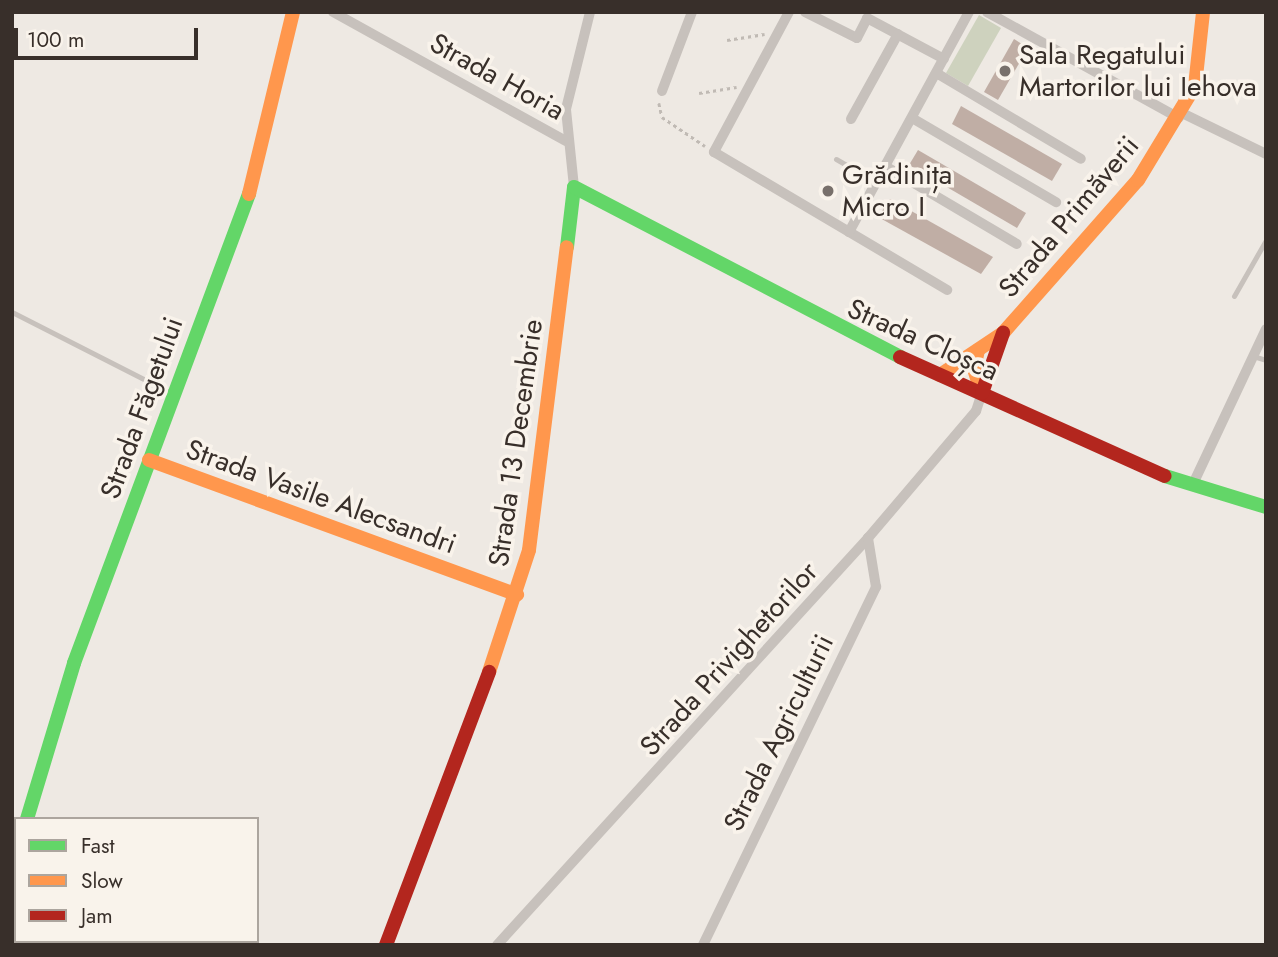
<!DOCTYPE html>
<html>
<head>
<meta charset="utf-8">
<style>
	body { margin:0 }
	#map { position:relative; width:1278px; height:957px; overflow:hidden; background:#eee9e3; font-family:Jost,sans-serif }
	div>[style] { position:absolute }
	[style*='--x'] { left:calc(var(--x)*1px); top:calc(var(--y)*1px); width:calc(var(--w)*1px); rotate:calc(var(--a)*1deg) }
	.green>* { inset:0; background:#ced2be }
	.building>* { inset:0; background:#c0aea5 }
	.path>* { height:2.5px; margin-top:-1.25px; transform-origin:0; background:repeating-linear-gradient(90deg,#c0bab4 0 3.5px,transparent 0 7px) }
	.lane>* { height:5px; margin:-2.5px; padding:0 2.5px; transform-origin:2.5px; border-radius:2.5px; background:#c7c1bc }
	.street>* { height:10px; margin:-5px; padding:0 5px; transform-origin:5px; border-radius:5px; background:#c7c1bc }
	.fast>* { height:14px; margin:-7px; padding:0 7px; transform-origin:7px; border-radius:7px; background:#63d668 }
	.slow>* { height:14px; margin:-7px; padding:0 7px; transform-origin:7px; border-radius:7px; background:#ff974d }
	.jam>* { height:14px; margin:-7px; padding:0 7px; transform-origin:7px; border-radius:7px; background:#b3261e }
	.dots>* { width:19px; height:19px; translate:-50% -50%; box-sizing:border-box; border:4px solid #f9f3eb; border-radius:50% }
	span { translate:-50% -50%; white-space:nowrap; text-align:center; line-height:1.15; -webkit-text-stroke:7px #f9f3eb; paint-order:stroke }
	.poi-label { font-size:28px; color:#382f2a }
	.left { translate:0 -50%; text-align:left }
	.street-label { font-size:28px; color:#382f2a }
	.frame { position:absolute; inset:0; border:14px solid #382f2a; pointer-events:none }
	.legend { position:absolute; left:14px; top:817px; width:245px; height:126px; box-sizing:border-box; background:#f9f3eb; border:2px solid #aca59e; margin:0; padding:9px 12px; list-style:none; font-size:21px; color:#382f2a }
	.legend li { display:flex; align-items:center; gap:14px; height:35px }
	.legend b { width:35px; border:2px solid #aca59e }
	.scale { position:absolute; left:14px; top:28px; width:184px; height:32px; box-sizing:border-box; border:4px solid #382f2a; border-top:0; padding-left:9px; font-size:21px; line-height:24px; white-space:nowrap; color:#382f2a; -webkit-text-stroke:5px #f9f3eb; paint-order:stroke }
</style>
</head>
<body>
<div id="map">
	<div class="green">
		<i style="clip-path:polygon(979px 15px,1001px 28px,968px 86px,946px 73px)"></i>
	</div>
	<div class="building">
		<i style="clip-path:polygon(1014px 39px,1028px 48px,998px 100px,984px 92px)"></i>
		<i style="clip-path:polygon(961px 106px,1062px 164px,1052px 181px,952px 124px)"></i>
		<i style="clip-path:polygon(918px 150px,1026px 213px,1017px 228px,909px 165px)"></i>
		<i style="clip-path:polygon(890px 199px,993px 257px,981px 274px,878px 217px)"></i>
	</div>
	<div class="path">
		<i style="--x:727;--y:40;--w:38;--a:-9"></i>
		<i style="--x:699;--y:93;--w:38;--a:-9"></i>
		<i style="--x:659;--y:103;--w:14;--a:78"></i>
		<i style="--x:662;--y:117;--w:52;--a:34"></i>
	</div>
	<div class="lane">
		<i style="--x:836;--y:159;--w:46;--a:29.9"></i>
		<i style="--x:1234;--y:296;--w:64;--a:-60.3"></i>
		<i style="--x:12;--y:312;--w:178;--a:27"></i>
		<i style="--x:1253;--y:356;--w:14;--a:17"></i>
	</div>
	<div class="street">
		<i style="--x:333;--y:12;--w:266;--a:29"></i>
		<i style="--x:789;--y:12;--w:159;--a:118.2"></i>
		<i style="--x:714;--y:152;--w:271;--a:30.6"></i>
		<i style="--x:805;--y:12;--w:58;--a:26.6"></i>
		<i style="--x:857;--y:38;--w:22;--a:-63"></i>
		<i style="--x:867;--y:18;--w:87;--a:28"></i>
		<i style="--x:987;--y:12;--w:219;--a:28.9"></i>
		<i style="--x:938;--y:74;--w:166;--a:30.7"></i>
		<i style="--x:662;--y:91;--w:85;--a:-69.2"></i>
		<i style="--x:1182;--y:113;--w:93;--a:26"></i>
		<i style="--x:912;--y:118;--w:167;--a:30.3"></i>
		<i style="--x:851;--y:119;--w:97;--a:-61.1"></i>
		<i style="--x:885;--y:166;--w:153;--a:30.6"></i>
		<i style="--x:574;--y:187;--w:78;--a:-95.9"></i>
		<i style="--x:566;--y:109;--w:100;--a:-76.1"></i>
		<i style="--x:849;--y:232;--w:251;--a:-61.4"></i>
		<i style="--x:1193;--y:484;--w:171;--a:-64.8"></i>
		<i style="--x:497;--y:945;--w:551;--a:-47.65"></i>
		<i style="--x:868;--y:538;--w:167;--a:-49.6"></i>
		<i style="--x:976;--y:411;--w:19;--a:-72"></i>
		<i style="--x:703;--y:945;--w:398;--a:-64.2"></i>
		<i style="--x:876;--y:587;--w:50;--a:-99.3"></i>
	</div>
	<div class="fast">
		<i style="--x:567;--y:247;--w:60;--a:-83.3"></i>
		<i style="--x:574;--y:187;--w:368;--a:27.5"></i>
		<i style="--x:1165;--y:476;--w:106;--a:17.1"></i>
		<i style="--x:27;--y:819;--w:163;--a:-73.2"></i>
		<i style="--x:74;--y:663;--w:501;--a:-69.54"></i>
		<i style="--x:12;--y:879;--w:16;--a:-75"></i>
	</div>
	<div class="slow">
		<i style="--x:249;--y:194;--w:187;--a:-76.4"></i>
		<i style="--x:978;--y:350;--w:19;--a:102"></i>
		<i style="--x:974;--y:369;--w:25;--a:72"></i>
		<i style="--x:940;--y:375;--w:76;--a:-33.7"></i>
		<i style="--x:1003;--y:333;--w:204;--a:-48.6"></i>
		<i style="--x:1138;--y:180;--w:110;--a:-58.8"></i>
		<i style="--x:1195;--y:86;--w:74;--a:-83.8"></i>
		<i style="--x:149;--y:460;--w:392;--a:20.1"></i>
		<i style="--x:489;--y:672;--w:128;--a:-71.8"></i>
		<i style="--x:529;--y:550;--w:305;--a:-82.9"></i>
	</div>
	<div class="jam">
		<i style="--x:900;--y:357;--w:290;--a:24.2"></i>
		<i style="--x:982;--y:393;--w:64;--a:-70.7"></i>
		<i style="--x:386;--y:945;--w:292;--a:-69.3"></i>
	</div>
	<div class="dots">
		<i style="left:1005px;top:71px;background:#78706b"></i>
		<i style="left:828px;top:191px;background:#78706b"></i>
	</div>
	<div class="poi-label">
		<span class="left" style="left:1019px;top:71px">Sala Regatului<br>Martorilor lui Iehova</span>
		<span class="left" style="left:842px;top:191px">Grădinița<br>Micro I</span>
	</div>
	<div class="street-label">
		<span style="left:497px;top:77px;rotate:29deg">Strada Horia</span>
		<span style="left:1069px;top:217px;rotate:-50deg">Strada Primăverii</span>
		<span style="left:923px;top:340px;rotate:24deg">Strada Cloșca</span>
		<span style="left:142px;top:408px;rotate:-70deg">Strada Făgetului</span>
		<span style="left:516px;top:443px;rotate:-82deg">Strada 13 Decembrie</span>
		<span style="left:321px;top:497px;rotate:20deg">Strada Vasile Alecsandri</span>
		<span style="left:729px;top:659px;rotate:-48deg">Strada Privighetorilor</span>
		<span style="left:779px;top:733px;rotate:-64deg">Strada Agriculturii</span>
	</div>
	<div class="frame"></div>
	<ul class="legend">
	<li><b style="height:9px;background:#63d668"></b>Fast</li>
	<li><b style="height:9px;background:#ff974d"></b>Slow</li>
	<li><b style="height:9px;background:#b3261e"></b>Jam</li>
	</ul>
	<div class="scale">100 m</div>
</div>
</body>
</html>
